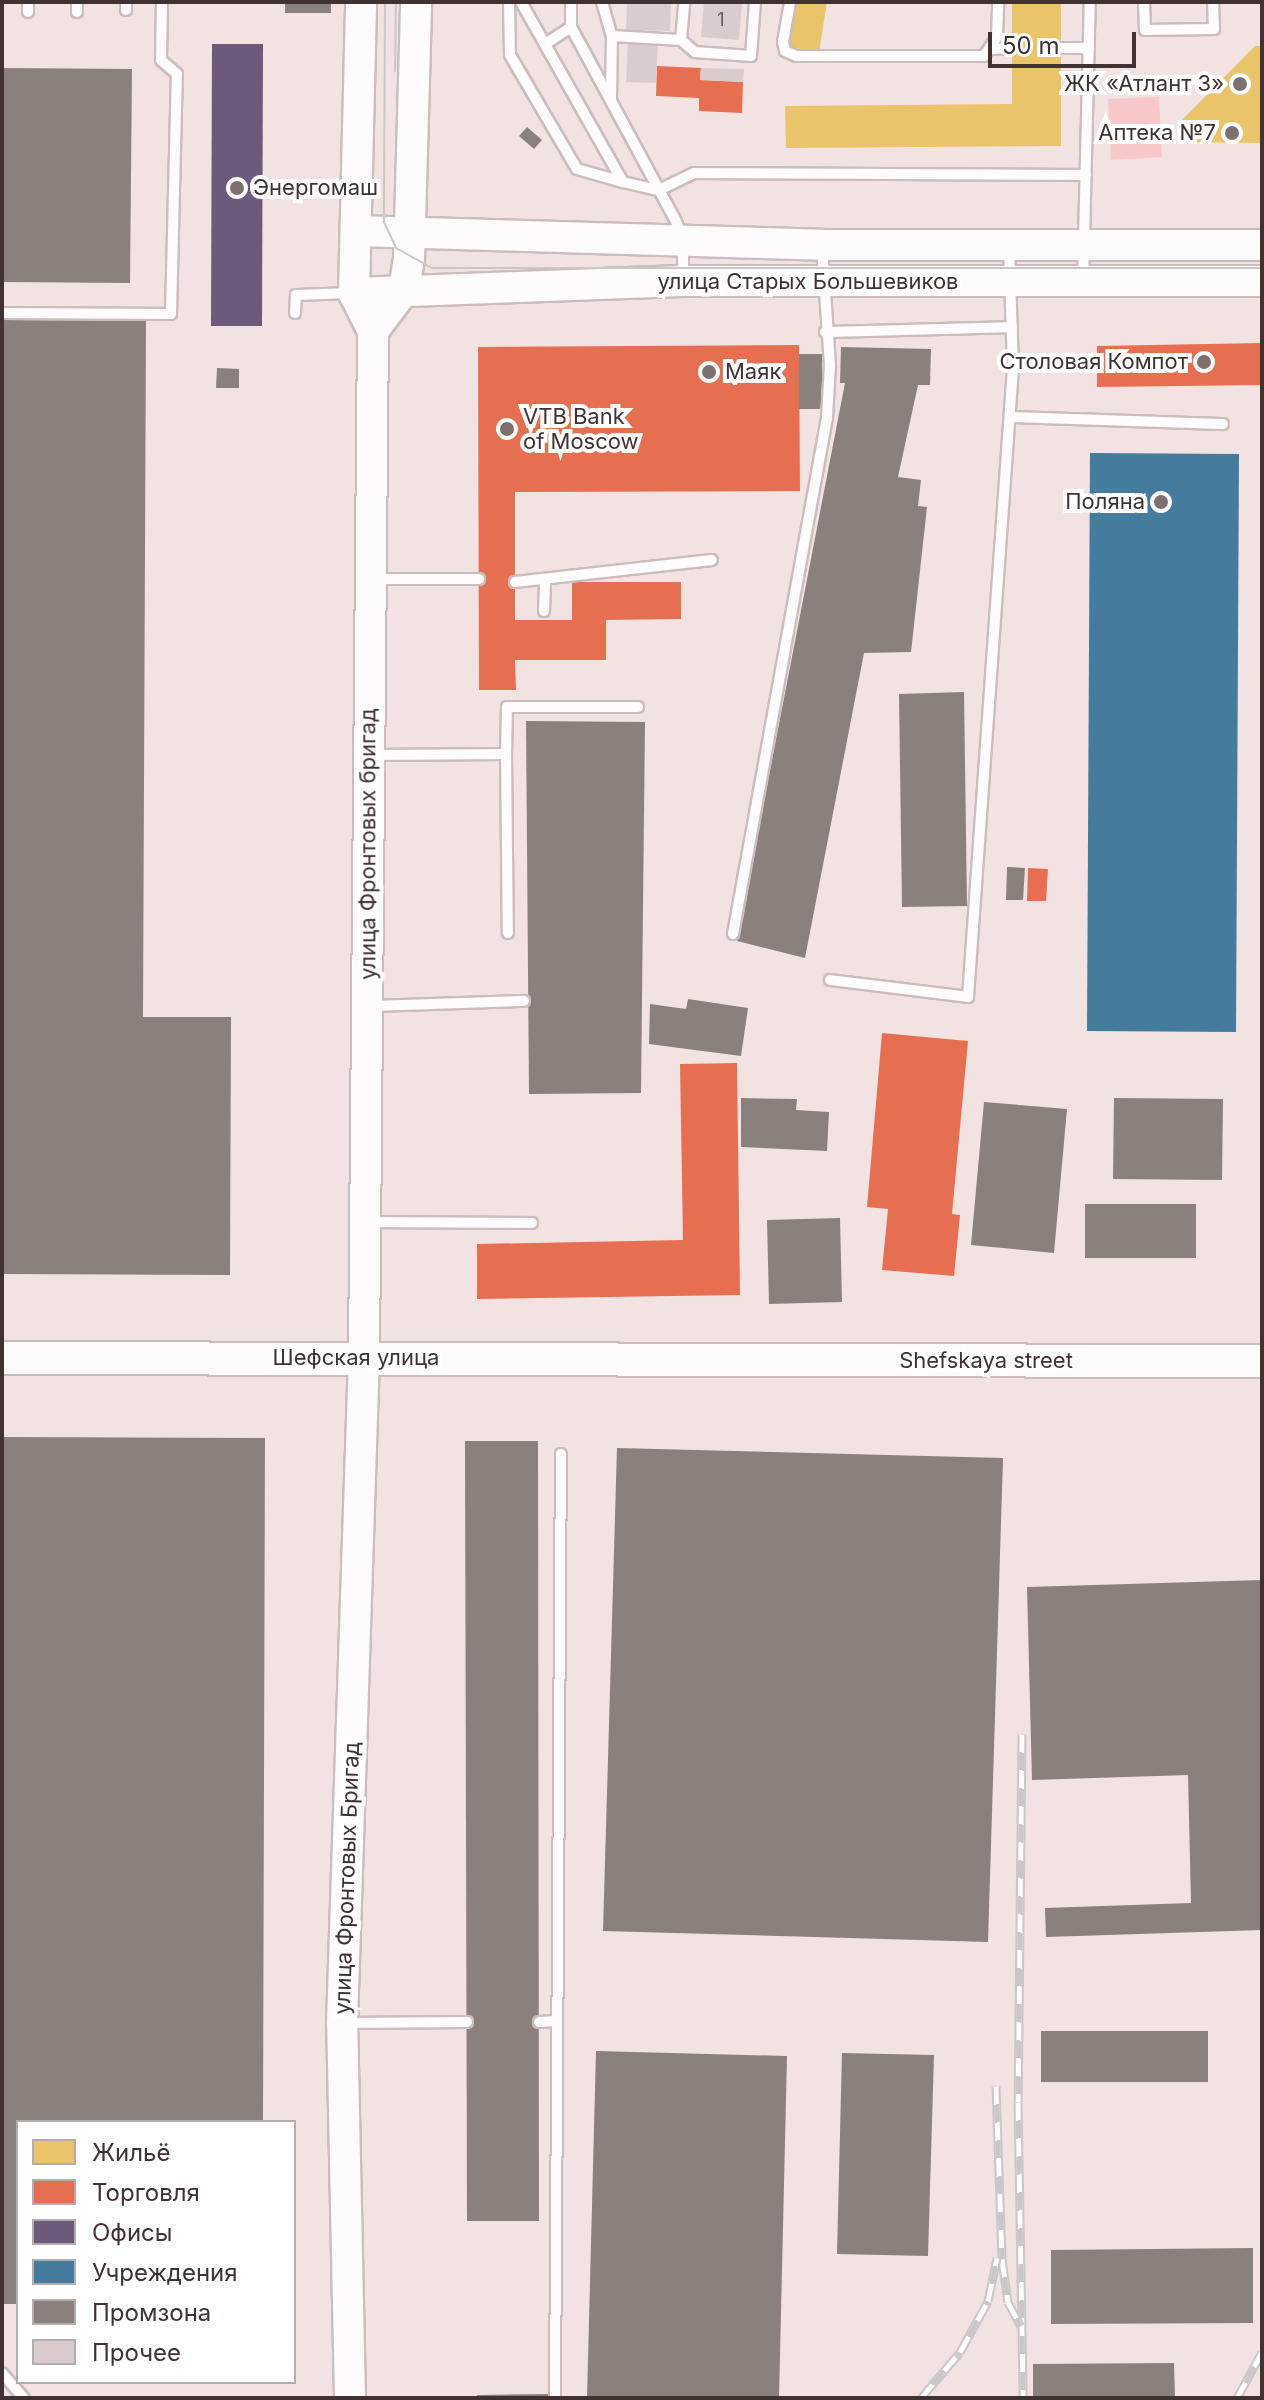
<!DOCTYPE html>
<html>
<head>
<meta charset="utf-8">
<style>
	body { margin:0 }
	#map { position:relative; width:1264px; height:2400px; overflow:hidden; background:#f3e2e2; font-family:Inter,sans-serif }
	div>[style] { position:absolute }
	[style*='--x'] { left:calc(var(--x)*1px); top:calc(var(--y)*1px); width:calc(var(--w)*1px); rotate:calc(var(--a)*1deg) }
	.green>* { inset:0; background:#f8c7c9 }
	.homes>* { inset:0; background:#e9c46a }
	.shops>* { inset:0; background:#e76f51 }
	.offices>* { inset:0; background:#6d597a }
	.public>* { inset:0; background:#457b9d }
	.industry>* { inset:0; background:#8a817c }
	.building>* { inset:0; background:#dacbcc }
	.roads { filter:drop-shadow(2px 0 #cbbdbd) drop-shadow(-2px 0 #cbbdbd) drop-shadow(0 2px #cbbdbd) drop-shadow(0 -2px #cbbdbd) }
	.lane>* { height:10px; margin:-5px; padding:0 5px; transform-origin:5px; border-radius:5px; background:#fdfbfb }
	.secondary>* { height:30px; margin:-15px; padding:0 15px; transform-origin:15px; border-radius:15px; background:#fdfbfb }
	.primary>* { height:32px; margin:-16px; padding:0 16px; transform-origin:16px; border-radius:16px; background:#fdfbfb }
	.tram>* { height:2px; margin:-1px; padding:0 1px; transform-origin:1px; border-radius:1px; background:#cbc7c7 }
	.rail>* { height:9px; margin-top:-4.5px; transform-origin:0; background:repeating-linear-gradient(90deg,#fff 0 18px,#cbc7c7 0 36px); box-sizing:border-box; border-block:2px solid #cbc7c7 }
	.dots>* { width:22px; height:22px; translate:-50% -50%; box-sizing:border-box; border:4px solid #fff; border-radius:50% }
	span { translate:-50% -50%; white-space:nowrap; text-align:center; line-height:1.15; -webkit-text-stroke:8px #fff; paint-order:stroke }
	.number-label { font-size:18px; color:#695a5a }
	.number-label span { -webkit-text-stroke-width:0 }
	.poi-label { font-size:22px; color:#413232 }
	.right { translate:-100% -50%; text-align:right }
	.left { translate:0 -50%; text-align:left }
	.street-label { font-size:22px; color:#413232 }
	.frame { position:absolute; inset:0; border:4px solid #413232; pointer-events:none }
	.legend { position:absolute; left:16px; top:2120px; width:280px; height:264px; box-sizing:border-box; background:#fff; border:2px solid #b3adad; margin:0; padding:10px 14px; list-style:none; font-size:24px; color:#413232 }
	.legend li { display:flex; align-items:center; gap:16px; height:40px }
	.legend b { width:40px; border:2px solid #b3adad }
	.scale { position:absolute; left:988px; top:32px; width:148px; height:36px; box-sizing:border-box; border:4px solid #413232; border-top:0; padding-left:10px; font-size:24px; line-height:28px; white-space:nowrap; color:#413232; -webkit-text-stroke:6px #fff; paint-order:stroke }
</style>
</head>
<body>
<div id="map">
	<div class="green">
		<i style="clip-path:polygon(1159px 97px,1162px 157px,1111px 160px,1108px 99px)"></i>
	</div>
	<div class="homes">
		<i style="clip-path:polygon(795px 2px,827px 2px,819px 52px,788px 47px)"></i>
		<i style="clip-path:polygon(1012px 2px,1061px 2px,1061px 146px,786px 148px,785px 106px,1012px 104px)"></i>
		<i style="clip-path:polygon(1255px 46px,1262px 46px,1262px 143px,1183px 142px,1181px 121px)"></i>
	</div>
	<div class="shops">
		<i style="clip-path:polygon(657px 66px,701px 68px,700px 80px,743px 82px,742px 113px,699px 111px,699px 98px,656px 96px)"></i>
		<i style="clip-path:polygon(1262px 343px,1262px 385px,1097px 387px,1097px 346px)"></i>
		<i style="clip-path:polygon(799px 345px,800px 491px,515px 492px,515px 620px,572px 620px,572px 582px,681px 582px,681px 619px,606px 620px,606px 660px,515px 660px,516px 690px,479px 690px,478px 347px)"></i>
		<i style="clip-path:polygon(1028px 868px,1048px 869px,1046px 901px,1027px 901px)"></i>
		<i style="clip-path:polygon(882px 1033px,968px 1041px,952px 1214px,960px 1215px,954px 1276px,882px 1270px,888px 1209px,867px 1207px)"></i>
		<i style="clip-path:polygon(737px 1063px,740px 1295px,477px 1299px,477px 1244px,683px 1240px,680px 1064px)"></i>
	</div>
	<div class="offices">
		<i style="clip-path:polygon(212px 44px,263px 44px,262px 326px,211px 326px)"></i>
	</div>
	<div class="public">
		<i style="clip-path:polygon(1090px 453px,1239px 454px,1236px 1032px,1087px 1031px)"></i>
	</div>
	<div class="industry">
		<i style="clip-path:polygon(285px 2px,331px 2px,331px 13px,285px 13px)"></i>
		<i style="clip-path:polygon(2px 68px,132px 69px,130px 283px,2px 282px)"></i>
		<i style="clip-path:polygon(527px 127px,542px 140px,534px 149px,519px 136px)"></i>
		<i style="clip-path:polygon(2px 320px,146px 320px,143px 1017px,231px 1017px,230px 1275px,2px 1274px)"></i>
		<i style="clip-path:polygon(841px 347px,931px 349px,930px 385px,918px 385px,898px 477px,921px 480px,918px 506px,927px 507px,911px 652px,864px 653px,805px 958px,737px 941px,845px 383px,840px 383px)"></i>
		<i style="clip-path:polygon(799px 354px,822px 354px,822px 409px,799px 409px)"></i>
		<i style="clip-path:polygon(217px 368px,239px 369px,239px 388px,216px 388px)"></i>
		<i style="clip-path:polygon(964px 692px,967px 906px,902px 907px,899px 694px)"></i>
		<i style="clip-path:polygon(526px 721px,645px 722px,641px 1093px,529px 1094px)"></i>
		<i style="clip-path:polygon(1007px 867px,1025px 868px,1023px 900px,1006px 900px)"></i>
		<i style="clip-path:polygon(688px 999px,748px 1008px,741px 1056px,649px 1044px,650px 1004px,686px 1009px)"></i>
		<i style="clip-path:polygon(741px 1098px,797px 1099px,796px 1110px,829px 1112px,827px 1151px,741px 1147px)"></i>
		<i style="clip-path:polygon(1114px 1098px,1223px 1099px,1222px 1180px,1113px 1179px)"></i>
		<i style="clip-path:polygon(984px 1102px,1067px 1109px,1054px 1253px,971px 1245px)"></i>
		<i style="clip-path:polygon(1085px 1204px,1196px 1204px,1196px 1258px,1085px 1258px)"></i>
		<i style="clip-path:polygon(840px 1218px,842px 1302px,769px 1304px,767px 1220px)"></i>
		<i style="clip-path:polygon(2px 1437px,265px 1438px,263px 2122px,18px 2122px,18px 2304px,2px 2304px)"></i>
		<i style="clip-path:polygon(465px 1441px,538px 1441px,539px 2221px,467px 2221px)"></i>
		<i style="clip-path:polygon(617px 1448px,1003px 1458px,988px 1942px,603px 1931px)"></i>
		<i style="clip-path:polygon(1262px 1580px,1262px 1930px,1046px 1937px,1045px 1908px,1191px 1903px,1188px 1775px,1032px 1780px,1027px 1587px)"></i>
		<i style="clip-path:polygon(1041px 2031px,1208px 2031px,1208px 2082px,1041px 2082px)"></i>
		<i style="clip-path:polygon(596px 2051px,787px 2056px,779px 2398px,587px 2398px)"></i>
		<i style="clip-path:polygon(842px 2053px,934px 2055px,928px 2256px,837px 2254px)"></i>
		<i style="clip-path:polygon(1253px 2248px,1253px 2323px,1051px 2324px,1051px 2250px)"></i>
		<i style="clip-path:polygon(1174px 2363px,1175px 2398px,1033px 2398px,1033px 2364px)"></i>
		<i style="clip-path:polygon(548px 2394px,548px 2398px,477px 2398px,477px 2395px)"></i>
	</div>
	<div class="building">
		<i style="clip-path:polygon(627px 2px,671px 2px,670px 31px,626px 30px)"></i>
		<i style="clip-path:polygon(704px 2px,742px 2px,739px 40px,701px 37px)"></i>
		<i style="clip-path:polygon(628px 42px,658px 43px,656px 83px,626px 82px)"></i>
		<i style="clip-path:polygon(701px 68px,744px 69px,743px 82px,700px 80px)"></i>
	</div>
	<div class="roads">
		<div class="lane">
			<i style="--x:509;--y:2;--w:53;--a:88.9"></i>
			<i style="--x:510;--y:55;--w:132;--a:59.6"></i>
			<i style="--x:577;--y:169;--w:48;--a:15.8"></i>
			<i style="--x:521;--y:2;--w:207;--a:60.5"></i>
			<i style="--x:623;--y:182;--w:37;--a:13"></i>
			<i style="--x:659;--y:190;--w:39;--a:-26"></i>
			<i style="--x:694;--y:173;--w:392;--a:0.3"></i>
			<i style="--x:571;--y:2;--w:25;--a:90"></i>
			<i style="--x:571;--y:27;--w:218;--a:61.6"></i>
			<i style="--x:675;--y:219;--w:22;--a:69"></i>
			<i style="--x:683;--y:240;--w:39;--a:90"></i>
			<i style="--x:602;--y:2;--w:35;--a:74"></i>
			<i style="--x:612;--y:36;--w:63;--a:90.9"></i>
			<i style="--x:790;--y:2;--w:41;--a:99.9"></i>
			<i style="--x:783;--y:42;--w:9;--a:77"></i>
			<i style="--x:785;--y:51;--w:12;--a:24"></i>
			<i style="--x:796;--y:56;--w:188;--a:0"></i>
			<i style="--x:984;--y:56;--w:23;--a:-56"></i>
			<i style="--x:997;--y:37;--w:35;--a:-88"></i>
			<i style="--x:1144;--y:2;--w:28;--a:88"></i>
			<i style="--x:1145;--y:30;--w:69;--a:-0.8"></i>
			<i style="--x:1214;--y:29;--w:27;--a:-92"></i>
			<i style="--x:126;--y:10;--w:8;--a:-90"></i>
			<i style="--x:28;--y:12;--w:10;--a:-90"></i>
			<i style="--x:77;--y:12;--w:10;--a:-90"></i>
			<i style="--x:612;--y:36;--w:69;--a:3.3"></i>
			<i style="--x:681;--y:40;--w:18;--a:41"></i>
			<i style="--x:695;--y:52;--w:56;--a:4.1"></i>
			<i style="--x:751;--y:56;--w:54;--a:-85.8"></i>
			<i style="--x:681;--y:40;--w:38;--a:-85"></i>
			<i style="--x:545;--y:44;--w:31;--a:-33"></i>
			<i style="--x:1061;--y:48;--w:28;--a:0"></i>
			<i style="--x:993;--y:49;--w:19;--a:-3"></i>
			<i style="--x:1083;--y:280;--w:278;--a:-88.6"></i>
			<i style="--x:2;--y:313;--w:169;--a:0.3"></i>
			<i style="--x:171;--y:314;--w:240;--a:-88.6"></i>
			<i style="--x:177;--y:74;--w:21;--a:-139"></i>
			<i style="--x:161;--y:60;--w:58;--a:-89"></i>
			<i style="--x:295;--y:313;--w:18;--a:-87"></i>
			<i style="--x:296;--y:295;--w:56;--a:-2"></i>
			<i style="--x:825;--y:332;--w:187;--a:-1.5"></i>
			<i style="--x:1010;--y:417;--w:213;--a:1.9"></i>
			<i style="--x:373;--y:579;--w:106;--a:0"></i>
			<i style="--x:515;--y:582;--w:198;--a:-6.4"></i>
			<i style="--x:544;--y:611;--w:32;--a:-88"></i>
			<i style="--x:506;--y:754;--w:179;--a:89.4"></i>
			<i style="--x:374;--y:755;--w:132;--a:-0.4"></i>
			<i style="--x:506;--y:754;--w:47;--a:-88.8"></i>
			<i style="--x:507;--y:707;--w:131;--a:0"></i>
			<i style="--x:733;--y:934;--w:524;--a:-79.68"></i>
			<i style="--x:827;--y:418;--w:53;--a:-86.8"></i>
			<i style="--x:830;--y:365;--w:118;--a:-93.9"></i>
			<i style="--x:830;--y:980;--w:139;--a:7"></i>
			<i style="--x:968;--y:997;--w:631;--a:-85.91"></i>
			<i style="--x:1013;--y:368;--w:120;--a:-91.9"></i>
			<i style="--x:370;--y:1006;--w:154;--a:-1.9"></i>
			<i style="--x:368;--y:1222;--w:164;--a:0.3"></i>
			<i style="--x:539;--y:2022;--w:18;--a:-3"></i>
			<i style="--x:344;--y:2023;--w:123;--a:-0.5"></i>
			<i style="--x:2;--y:2373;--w:33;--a:49"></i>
			<i style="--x:555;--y:2398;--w:944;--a:-89.64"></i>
		</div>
		<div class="secondary">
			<i style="--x:356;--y:231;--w:466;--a:1.7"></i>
			<i style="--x:822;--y:245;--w:440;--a:0"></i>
			<i style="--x:354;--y:293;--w:328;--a:-2.1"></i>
			<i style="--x:682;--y:281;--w:580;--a:0"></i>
			<i style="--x:373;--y:331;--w:51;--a:-52.9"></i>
			<i style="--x:404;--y:290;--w:31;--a:-81"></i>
			<i style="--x:409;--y:259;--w:257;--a:-88.4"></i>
			<i style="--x:350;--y:2398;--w:375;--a:-91.2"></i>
			<i style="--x:342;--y:2023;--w:665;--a:-88.11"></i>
			<i style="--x:364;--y:1358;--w:1027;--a:-89.5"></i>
			<i style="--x:373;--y:331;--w:42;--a:-116.6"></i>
			<i style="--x:354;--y:293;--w:291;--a:-88.6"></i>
		</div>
		<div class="primary">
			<i style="--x:2;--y:1358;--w:1260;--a:0.14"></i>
		</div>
	</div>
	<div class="tram">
		<i style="--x:385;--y:2;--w:220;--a:90.3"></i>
		<i style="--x:384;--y:222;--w:29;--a:65"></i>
		<i style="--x:396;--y:248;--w:41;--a:29.1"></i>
		<i style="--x:432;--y:268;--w:830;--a:0"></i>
		<i style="--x:395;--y:71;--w:69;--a:-89.2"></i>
	</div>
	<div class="rail">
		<i style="--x:1022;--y:1734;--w:368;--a:90.6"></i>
		<i style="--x:1018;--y:2102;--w:296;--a:89"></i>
		<i style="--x:996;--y:2086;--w:173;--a:88"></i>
		<i style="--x:1002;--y:2259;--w:43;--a:82.1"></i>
		<i style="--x:1008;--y:2302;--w:27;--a:62"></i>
		<i style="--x:921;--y:2398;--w:60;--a:-49.7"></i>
		<i style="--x:960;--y:2352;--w:58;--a:-61.2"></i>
		<i style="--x:988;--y:2301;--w:44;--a:-78.2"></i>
		<i style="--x:1237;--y:2398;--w:52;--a:-61.5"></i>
	</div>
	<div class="dots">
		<i style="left:1240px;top:84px;background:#7f7070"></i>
		<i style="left:1232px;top:133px;background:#7f7070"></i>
		<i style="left:237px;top:188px;background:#7f7070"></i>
		<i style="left:1204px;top:362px;background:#7f7070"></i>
		<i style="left:709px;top:372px;background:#7f7070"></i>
		<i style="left:507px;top:429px;background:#7f7070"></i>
		<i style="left:1161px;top:502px;background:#7f7070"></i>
	</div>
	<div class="number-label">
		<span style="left:721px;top:20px">1</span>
	</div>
	<div class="poi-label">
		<span class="right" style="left:1224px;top:84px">ЖК «Атлант 3»</span>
		<span class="right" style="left:1216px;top:133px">Аптека №7</span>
		<span class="left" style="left:253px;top:188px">Энергомаш</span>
		<span class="right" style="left:1188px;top:362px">Столовая Компот</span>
		<span class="left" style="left:725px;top:372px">Маяк</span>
		<span class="left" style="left:523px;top:429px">VTB Bank<br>of Moscow</span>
		<span class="right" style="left:1145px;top:502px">Поляна</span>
	</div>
	<div class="street-label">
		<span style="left:808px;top:282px">улица Старых Большевиков</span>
		<span style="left:368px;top:844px;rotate:-90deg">улица Фронтовых бригад</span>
		<span style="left:356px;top:1358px">Шефская улица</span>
		<span style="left:986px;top:1361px">Shefskaya street</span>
		<span style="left:347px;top:1878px;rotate:-88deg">улица Фронтовых Бригад</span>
	</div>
	<div class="frame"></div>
	<ul class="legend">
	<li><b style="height:22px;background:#e9c46a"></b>Жильё</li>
	<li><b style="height:22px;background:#e76f51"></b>Торговля</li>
	<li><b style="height:22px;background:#6d597a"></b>Офисы</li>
	<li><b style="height:22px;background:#457b9d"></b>Учреждения</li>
	<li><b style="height:22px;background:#8a817c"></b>Промзона</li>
	<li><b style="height:22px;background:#dacbcc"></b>Прочее</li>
	</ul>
	<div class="scale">50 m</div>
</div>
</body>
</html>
